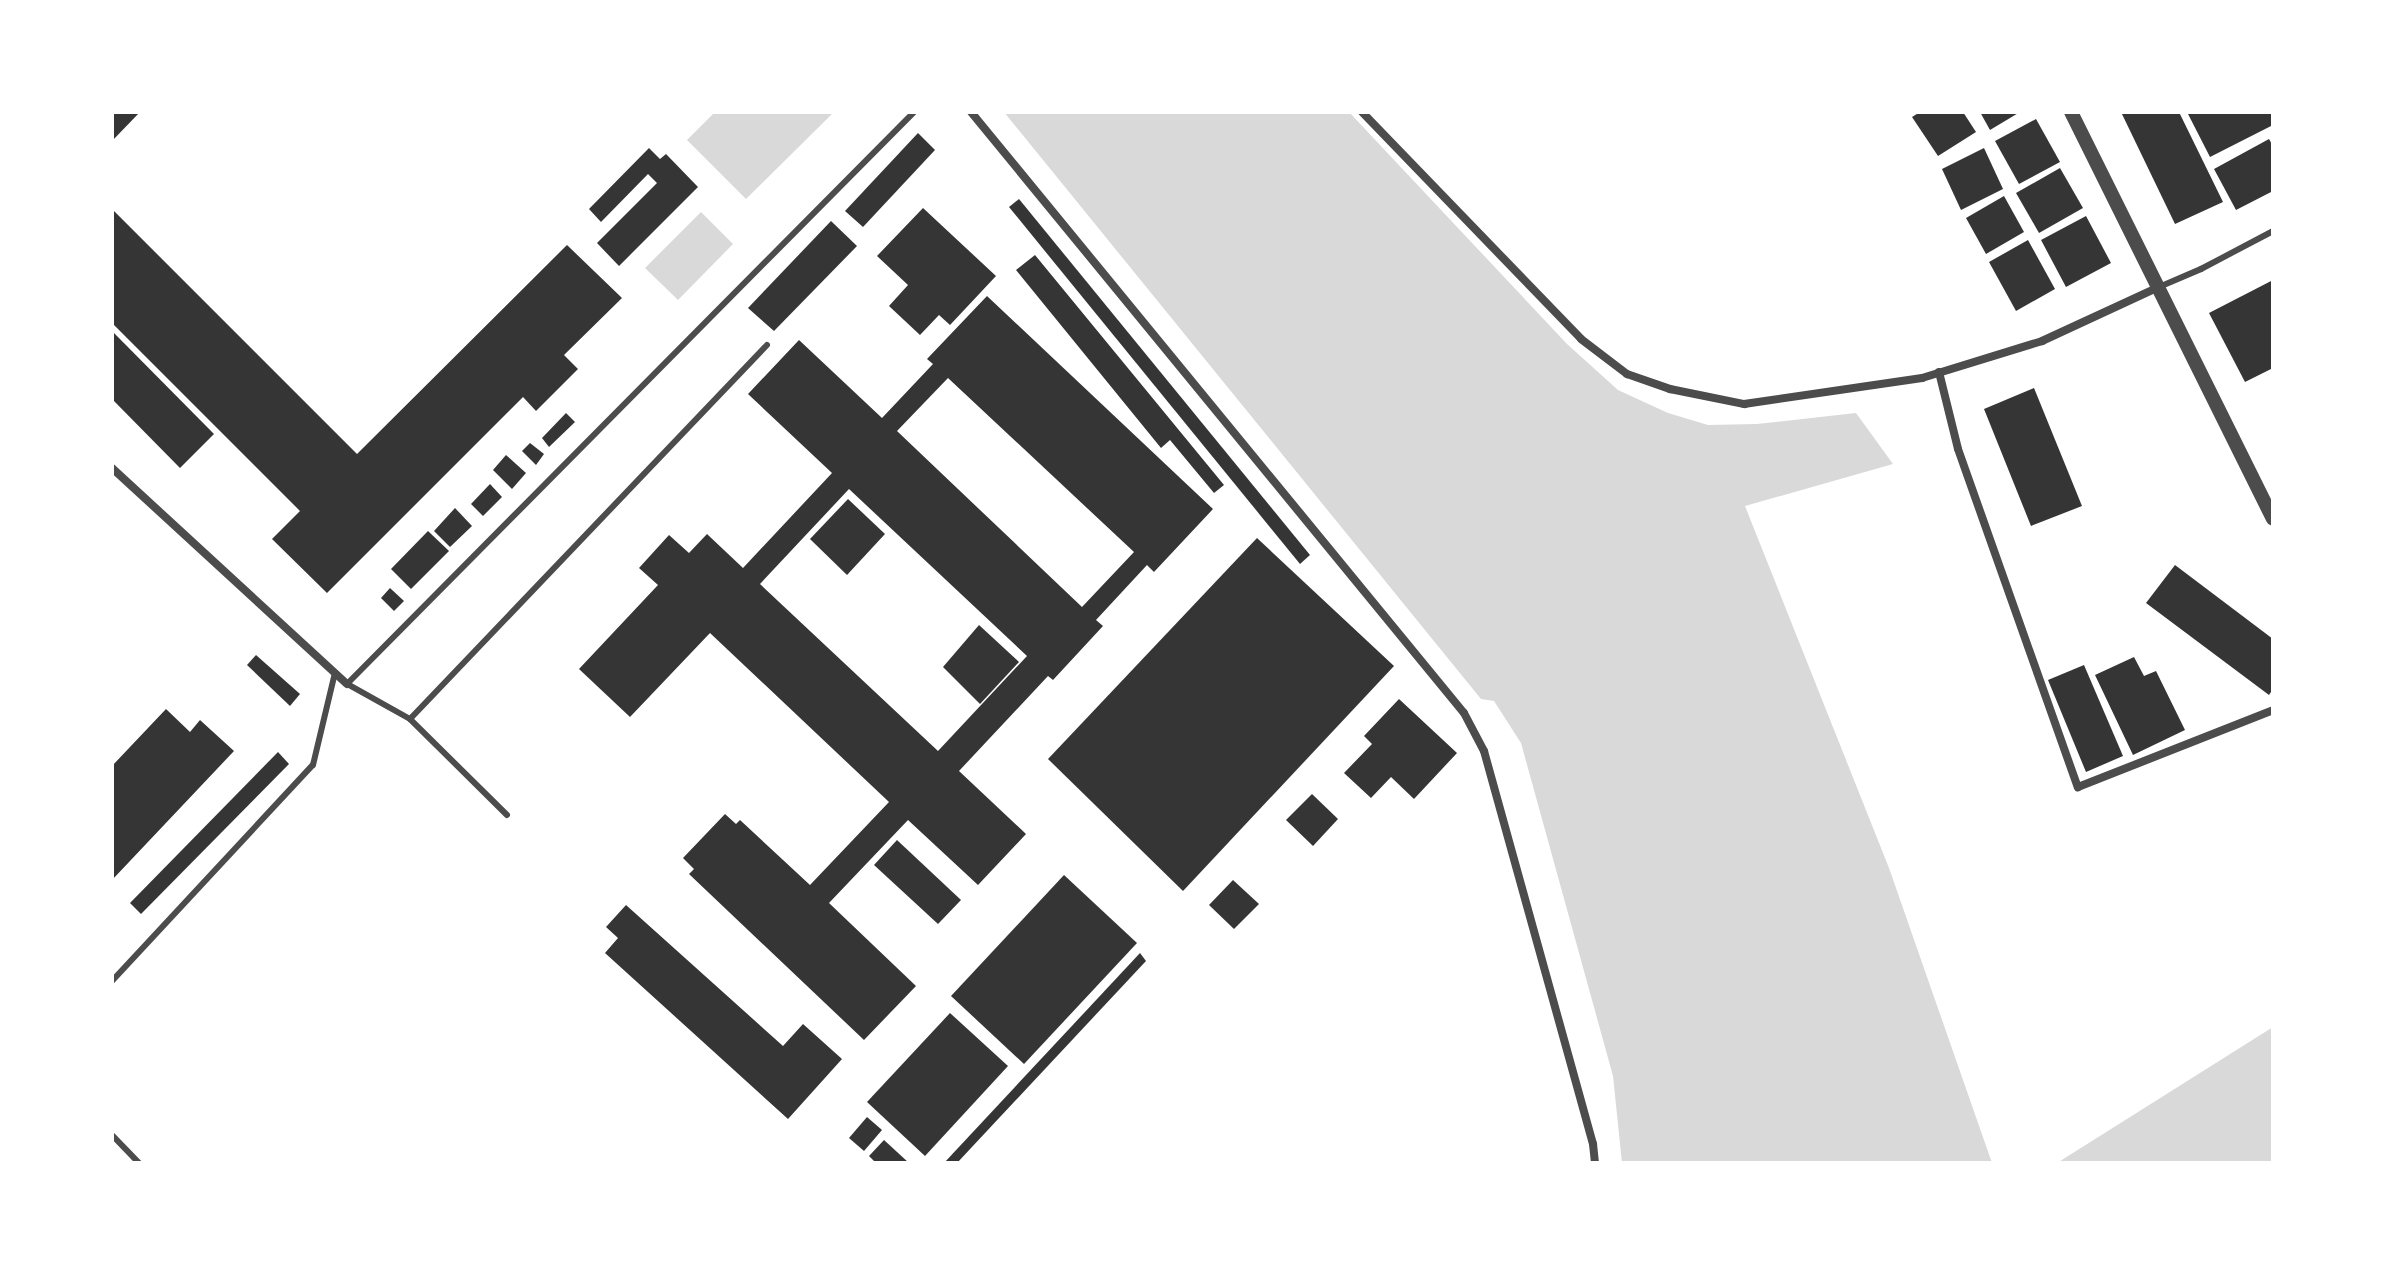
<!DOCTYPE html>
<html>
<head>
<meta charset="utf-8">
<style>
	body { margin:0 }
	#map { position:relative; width:2385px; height:1275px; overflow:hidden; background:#fff; font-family:Helvetica,sans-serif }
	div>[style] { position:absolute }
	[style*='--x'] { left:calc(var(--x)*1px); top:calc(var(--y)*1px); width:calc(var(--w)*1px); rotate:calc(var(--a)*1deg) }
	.water>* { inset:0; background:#d9d9d9 }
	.building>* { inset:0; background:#353535 }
	.service>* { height:6px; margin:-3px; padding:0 3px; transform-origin:3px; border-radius:3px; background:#4c4c4c }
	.minor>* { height:8px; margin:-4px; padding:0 4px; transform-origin:4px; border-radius:4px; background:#4c4c4c }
	.tertiary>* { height:14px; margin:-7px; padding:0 7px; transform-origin:7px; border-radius:7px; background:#4c4c4c }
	span { translate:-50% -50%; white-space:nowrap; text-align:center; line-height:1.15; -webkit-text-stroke:8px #fff; paint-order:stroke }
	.frame { position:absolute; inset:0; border:114px solid #fff; pointer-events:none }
</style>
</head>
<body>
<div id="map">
	<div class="water">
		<i style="clip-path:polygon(715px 112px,834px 112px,746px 199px,687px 140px)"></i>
		<i style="clip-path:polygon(1004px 112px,1349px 112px,1567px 344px,1618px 390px,1668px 413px,1708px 425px,1757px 424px,1856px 413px,1893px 464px,1745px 506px,1889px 868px,1992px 1163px,1622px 1163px,1613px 1076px,1521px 743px,1494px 701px,1481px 699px)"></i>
		<i style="clip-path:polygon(701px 212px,733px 244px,678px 300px,645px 268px)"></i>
		<i style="clip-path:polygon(2273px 1027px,2273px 1163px,2057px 1163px)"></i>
	</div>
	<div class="building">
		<i style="clip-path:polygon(112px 112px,140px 112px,112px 141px)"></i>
		<i style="clip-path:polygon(1920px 112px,1963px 112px,1976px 132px,1938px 156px,1912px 117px)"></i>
		<i style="clip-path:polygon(1980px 112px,2020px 112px,1990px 130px)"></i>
		<i style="clip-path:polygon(2121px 112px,2179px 112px,2223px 202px,2175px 224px)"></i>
		<i style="clip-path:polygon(2187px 112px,2273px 112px,2273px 125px,2210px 157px)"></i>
		<i style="clip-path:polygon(2036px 119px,2060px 162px,2019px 184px,1995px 141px)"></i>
		<i style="clip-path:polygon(918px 133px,935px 150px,863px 227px,845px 211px)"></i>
		<i style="clip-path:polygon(2269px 139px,2273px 146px,2273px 191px,2236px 210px,2214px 169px)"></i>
		<i style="clip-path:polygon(649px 148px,660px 159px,666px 154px,698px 187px,619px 266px,597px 243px,657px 183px,648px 174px,601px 222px,589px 209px)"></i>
		<i style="clip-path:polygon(1984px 148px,2003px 189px,1961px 210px,1942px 169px)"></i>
		<i style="clip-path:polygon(2060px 168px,2083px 208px,2039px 233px,2016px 193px)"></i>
		<i style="clip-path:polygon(2004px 196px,2024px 232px,1986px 254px,1966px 218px)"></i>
		<i style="clip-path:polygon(1019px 199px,1310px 555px,1300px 564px,1009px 207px)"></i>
		<i style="clip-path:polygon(923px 208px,996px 276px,950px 325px,939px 315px,920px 335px,889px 306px,908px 285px,877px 256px)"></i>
		<i style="clip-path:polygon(112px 209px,357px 454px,567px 245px,622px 298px,564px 355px,578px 369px,536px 411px,523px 397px,327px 593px,272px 539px,300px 511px,112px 323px)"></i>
		<i style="clip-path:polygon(2086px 216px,2111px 263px,2066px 287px,2041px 240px)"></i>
		<i style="clip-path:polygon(831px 221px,857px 246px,774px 331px,748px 308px)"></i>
		<i style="clip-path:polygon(2028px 240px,2055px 289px,2016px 311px,1989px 262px)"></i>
		<i style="clip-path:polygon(1035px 255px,1224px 485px,1214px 493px,1170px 440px,1161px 448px,1016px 270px)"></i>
		<i style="clip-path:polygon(2273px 280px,2273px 368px,2245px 382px,2209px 313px)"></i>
		<i style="clip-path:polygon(evenodd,987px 296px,1213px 509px,1154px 572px,1147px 565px,1096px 620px,1103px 626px,1053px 680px,1048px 676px,959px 771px,1026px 834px,978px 885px,908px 820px,829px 903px,916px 986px,864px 1040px,689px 874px,694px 869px,683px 858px,725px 814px,736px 824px,740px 820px,810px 885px,889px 802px,710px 633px,630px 717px,579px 669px,658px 585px,639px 568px,669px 535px,689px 553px,707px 534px,743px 568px,832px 473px,748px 394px,799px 340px,882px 418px,933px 364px,927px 359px,987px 296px,948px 378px,1134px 552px,1082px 607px,897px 431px,948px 378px,987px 296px,849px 489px,1027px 656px,938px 751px,760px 584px,849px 489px)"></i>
		<i style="clip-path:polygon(112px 331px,214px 434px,180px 468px,112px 399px)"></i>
		<i style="clip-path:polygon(2034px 388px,2082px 506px,2031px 526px,1984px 409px)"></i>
		<i style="clip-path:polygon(566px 413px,575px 422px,549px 447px,542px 438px)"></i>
		<i style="clip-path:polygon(530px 443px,544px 454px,536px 465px,522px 451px)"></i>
		<i style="clip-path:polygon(506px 455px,526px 473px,512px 489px,493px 470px)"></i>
		<i style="clip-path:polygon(490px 484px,502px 497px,483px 516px,471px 504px)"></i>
		<i style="clip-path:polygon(848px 499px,885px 534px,847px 575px,810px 539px)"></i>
		<i style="clip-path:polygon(455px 508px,472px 526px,450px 547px,434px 531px)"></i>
		<i style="clip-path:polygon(428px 531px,449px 551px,411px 589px,391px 569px)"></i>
		<i style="clip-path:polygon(1257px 538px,1394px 666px,1183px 891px,1048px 759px)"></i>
		<i style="clip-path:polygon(2175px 565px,2273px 639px,2273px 689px,2269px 695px,2146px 603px)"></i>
		<i style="clip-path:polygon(390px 588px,404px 601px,394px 611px,381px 598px)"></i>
		<i style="clip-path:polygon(979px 625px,1019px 662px,980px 704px,943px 667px)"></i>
		<i style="clip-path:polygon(256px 655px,300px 694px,290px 706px,247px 665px)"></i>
		<i style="clip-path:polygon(2134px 657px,2144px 676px,2156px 671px,2185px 730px,2133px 755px,2095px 675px)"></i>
		<i style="clip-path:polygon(2084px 665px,2123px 756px,2086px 772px,2048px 680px)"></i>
		<i style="clip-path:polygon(1399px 699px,1457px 753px,1414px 799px,1391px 777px,1371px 798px,1344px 773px,1372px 744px,1364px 736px)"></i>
		<i style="clip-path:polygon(166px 709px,190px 732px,200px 720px,234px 751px,112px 880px,112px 766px)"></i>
		<i style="clip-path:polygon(278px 752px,289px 764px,141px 914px,130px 903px)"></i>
		<i style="clip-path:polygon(1312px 794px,1338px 819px,1313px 846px,1286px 820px)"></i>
		<i style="clip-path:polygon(897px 840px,961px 900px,938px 924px,874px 865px)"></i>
		<i style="clip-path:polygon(1064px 875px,1137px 943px,1024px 1064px,951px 996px)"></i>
		<i style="clip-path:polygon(1233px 880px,1259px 904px,1234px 929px,1209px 905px)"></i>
		<i style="clip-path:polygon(626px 905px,783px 1046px,803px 1024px,842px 1059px,788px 1119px,605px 953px,618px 938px,606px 927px)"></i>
		<i style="clip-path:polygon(1140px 953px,1146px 961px,957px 1163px,944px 1163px)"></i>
		<i style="clip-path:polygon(950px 1013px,1008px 1066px,925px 1156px,867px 1102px)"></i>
		<i style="clip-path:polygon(867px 1117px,882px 1130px,864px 1151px,849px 1138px)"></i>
		<i style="clip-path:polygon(884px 1140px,909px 1163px,876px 1163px,869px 1156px)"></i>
	</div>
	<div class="service">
		<i style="--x:2159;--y:287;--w:46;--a:-23.2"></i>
		<i style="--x:2201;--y:269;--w:81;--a:-27.8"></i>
		<i style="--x:410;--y:719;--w:517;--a:-46.33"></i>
		<i style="--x:507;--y:815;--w:136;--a:-135.3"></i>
		<i style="--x:410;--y:719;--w:72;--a:-150.9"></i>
		<i style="--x:347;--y:684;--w:805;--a:-45.25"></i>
		<i style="--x:112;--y:981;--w:295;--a:-47.1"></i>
		<i style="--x:313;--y:765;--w:95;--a:-76.6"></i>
		<i style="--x:112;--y:1135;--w:39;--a:46"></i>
	</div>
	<div class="minor">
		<i style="--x:971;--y:112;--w:777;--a:50.64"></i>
		<i style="--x:1464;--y:713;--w:43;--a:62.2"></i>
		<i style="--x:1484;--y:751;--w:408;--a:74.5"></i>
		<i style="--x:1593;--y:1144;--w:19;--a:84"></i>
		<i style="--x:1362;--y:112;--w:315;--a:46"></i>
		<i style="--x:1581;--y:339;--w:58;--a:37.3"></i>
		<i style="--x:1627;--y:374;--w:46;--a:19.2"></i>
		<i style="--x:1670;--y:389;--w:76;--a:11.5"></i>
		<i style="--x:1744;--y:404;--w:180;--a:-8.3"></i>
		<i style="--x:1922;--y:378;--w:126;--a:-17.1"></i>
		<i style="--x:2042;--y:341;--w:129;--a:-24.8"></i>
		<i style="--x:1939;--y:372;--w:79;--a:76.1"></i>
		<i style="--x:1958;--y:449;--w:359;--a:70.5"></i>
		<i style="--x:2078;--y:787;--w:210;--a:-21.5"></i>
		<i style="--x:112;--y:468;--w:319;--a:42.6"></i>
	</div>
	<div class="tertiary">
		<i style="--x:2071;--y:112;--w:454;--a:63.6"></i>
	</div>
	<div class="frame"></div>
</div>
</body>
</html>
